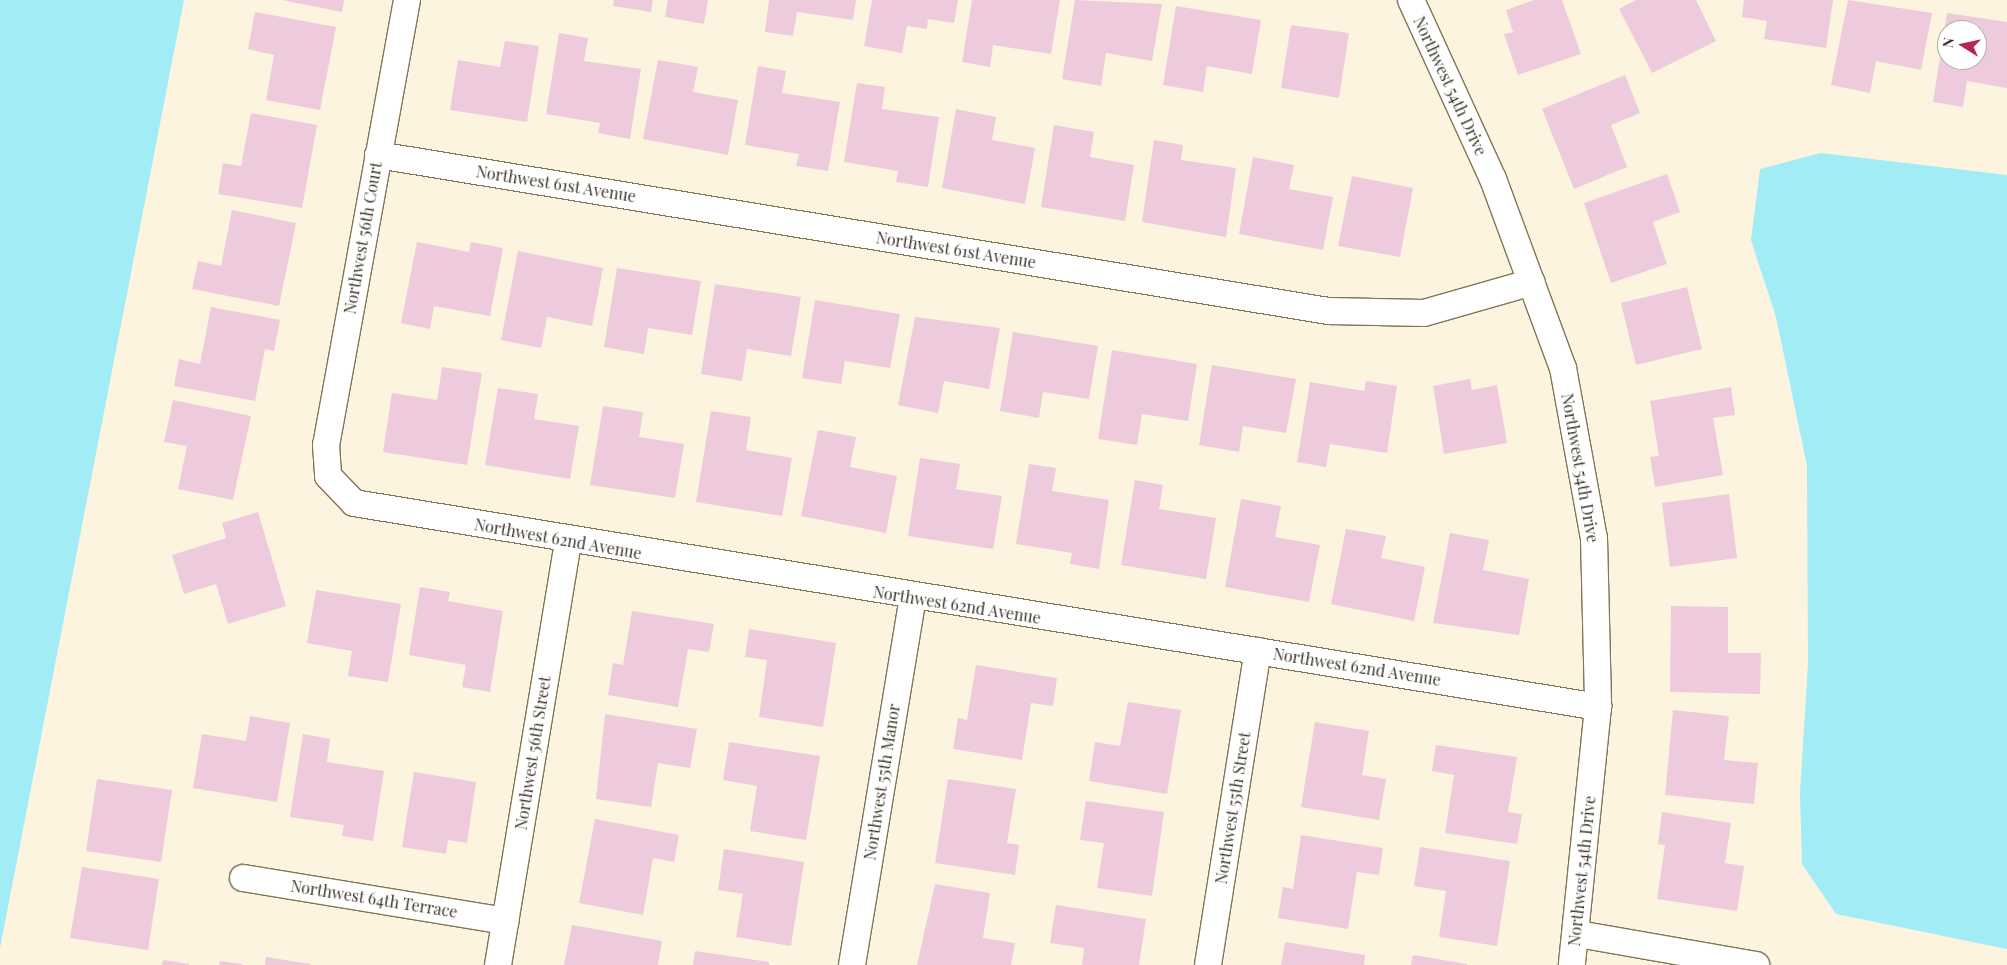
<!DOCTYPE html>
<html>
<head>
<meta charset="utf-8">
<style>
	body { margin:0 }
	#map { position:relative; width:2007px; height:965px; overflow:hidden; background:#fdf4e0; font-family:"Playfair Display",serif }
	div>[style] { position:absolute }
	[style*='--x'] { left:calc(var(--x)*1px); top:calc(var(--y)*1px); width:calc(var(--w)*1px); rotate:calc(var(--a)*1deg) }
	.water>* { inset:0; background:#a1ecf5 }
	.building>* { inset:0; background:#eecadd }
	.roads { filter:drop-shadow(1px 0 #827556) drop-shadow(-1px 0 #827556) drop-shadow(0 1px #827556) drop-shadow(0 -1px #827556) }
	.street>* { height:26px; margin:-13px; padding:0 13px; transform-origin:13px; border-radius:13px; background:#fff }
	span { translate:-50% -50%; white-space:nowrap; text-align:center; line-height:1.15; -webkit-text-stroke:5px #fff; paint-order:stroke }
	.street-label { font-size:16px; color:#3b3528 }
	.north { position:absolute; left:1937px; top:20px; width:50px; height:50px; box-sizing:border-box; background:#fff; border:1px solid #b1aea9; border-radius:50%; rotate:280deg; font-size:14px; font-weight:700; line-height:20px; text-align:center; color:#3b3528 }
	.north::after { content:''; display:block; margin:auto; width:18px; height:22px; background:#b3265d; clip-path:polygon(50% 0,100% 100%,50% 72%,0 100%) }
</style>
</head>
<body>
<div id="map">
	<div class="water">
		<i style="clip-path:polygon(0 0,184px 0,0 948px)"></i>
		<i style="clip-path:polygon(1821px 153px,2007px 175px,2007px 949px,1836px 914px,1802px 864px,1800px 793px,1808px 664px,1807px 466px,1776px 317px,1751px 240px,1760px 169px)"></i>
	</div>
	<div class="building">
		<i style="clip-path:polygon(282px 0,344px 0,342px 12px)"></i>
		<i style="clip-path:polygon(614px 0,653px 0,651px 12px,613px 6px)"></i>
		<i style="clip-path:polygon(668px 0,708px 0,704px 24px,665px 17px)"></i>
		<i style="clip-path:polygon(769px 0,856px 0,853px 20px,797px 12px,793px 36px,765px 32px)"></i>
		<i style="clip-path:polygon(872px 0,958px 0,954px 23px,928px 19px,927px 29px,907px 26px,902px 53px,864px 46px)"></i>
		<i style="clip-path:polygon(972px 0,1060px 0,1051px 54px,993px 45px,990px 67px,962px 62px)"></i>
		<i style="clip-path:polygon(1075px 0,1162px 4px,1152px 61px,1106px 53px,1101px 86px,1062px 79px)"></i>
		<i style="clip-path:polygon(1534px 0,1562px 0,1581px 54px,1518px 75px,1504px 34px,1513px 32px,1506px 10px)"></i>
		<i style="clip-path:polygon(1636px 0,1696px 0,1716px 41px,1652px 73px,1619px 9px)"></i>
		<i style="clip-path:polygon(1744px 0,1833px 0,1826px 48px,1764px 39px,1767px 21px,1742px 17px)"></i>
		<i style="clip-path:polygon(1848px 0,1932px 13px,1921px 70px,1876px 61px,1870px 93px,1831px 85px)"></i>
		<i style="clip-path:polygon(1176px 6px,1261px 20px,1252px 74px,1207px 66px,1203px 92px,1163px 85px)"></i>
		<i style="clip-path:polygon(255px 12px,336px 27px,320px 110px,266px 100px,274px 55px,248px 49px)"></i>
		<i style="clip-path:polygon(evenodd,1947px 13px,2007px 22px,2007px 88px,1967px 81px,1963px 107px,1933px 102px,1947px 13px,1947px 30px,1977px 30px,1977px 60px,1947px 60px,1947px 30px)"></i>
		<i style="clip-path:polygon(1291px 25px,1349px 33px,1339px 98px,1281px 88px)"></i>
		<i style="clip-path:polygon(559px 33px,588px 38px,584px 61px,641px 69px,630px 139px,598px 133px,600px 123px,546px 114px)"></i>
		<i style="clip-path:polygon(505px 41px,539px 46px,527px 122px,450px 110px,458px 60px,500px 67px)"></i>
		<i style="clip-path:polygon(658px 60px,698px 67px,693px 92px,738px 100px,728px 155px,643px 139px)"></i>
		<i style="clip-path:polygon(758px 66px,786px 71px,782px 93px,840px 102px,828px 171px,796px 166px,799px 154px,745px 145px)"></i>
		<i style="clip-path:polygon(1625px 75px,1640px 113px,1611px 125px,1627px 167px,1574px 189px,1542px 109px)"></i>
		<i style="clip-path:polygon(857px 83px,885px 87px,882px 109px,939px 117px,928px 187px,896px 182px,898px 171px,844px 162px)"></i>
		<i style="clip-path:polygon(956px 109px,996px 117px,992px 140px,1035px 148px,1025px 204px,942px 188px)"></i>
		<i style="clip-path:polygon(251px 113px,317px 125px,302px 208px,218px 194px,223px 163px,241px 166px)"></i>
		<i style="clip-path:polygon(1054px 125px,1094px 132px,1090px 157px,1134px 165px,1125px 221px,1041px 207px)"></i>
		<i style="clip-path:polygon(1154px 140px,1183px 145px,1181px 160px,1236px 168px,1226px 237px,1142px 222px)"></i>
		<i style="clip-path:polygon(1253px 157px,1294px 165px,1289px 189px,1333px 197px,1323px 250px,1239px 234px)"></i>
		<i style="clip-path:polygon(1667px 174px,1680px 212px,1653px 222px,1667px 264px,1611px 283px,1584px 203px)"></i>
		<i style="clip-path:polygon(1352px 176px,1413px 188px,1400px 257px,1338px 246px)"></i>
		<i style="clip-path:polygon(232px 210px,296px 223px,279px 306px,192px 289px,198px 261px,221px 266px)"></i>
		<i style="clip-path:polygon(417px 242px,469px 252px,471px 242px,503px 248px,490px 316px,434px 306px,430px 329px,401px 323px)"></i>
		<i style="clip-path:polygon(518px 251px,603px 268px,592px 326px,547px 317px,541px 348px,501px 340px)"></i>
		<i style="clip-path:polygon(617px 268px,701px 281px,692px 335px,648px 328px,644px 354px,604px 347px)"></i>
		<i style="clip-path:polygon(715px 284px,801px 297px,791px 356px,747px 349px,742px 381px,701px 374px)"></i>
		<i style="clip-path:polygon(1687px 287px,1702px 349px,1636px 365px,1621px 303px)"></i>
		<i style="clip-path:polygon(815px 300px,900px 314px,890px 368px,845px 361px,841px 384px,802px 378px)"></i>
		<i style="clip-path:polygon(211px 307px,280px 320px,274px 351px,265px 349px,255px 401px,174px 386px,179px 359px,200px 364px)"></i>
		<i style="clip-path:polygon(915px 317px,1000px 328px,989px 389px,944px 381px,938px 413px,898px 405px)"></i>
		<i style="clip-path:polygon(1013px 332px,1098px 346px,1089px 399px,1043px 392px,1039px 418px,1000px 411px)"></i>
		<i style="clip-path:polygon(1112px 350px,1197px 364px,1188px 421px,1142px 414px,1137px 445px,1098px 439px)"></i>
		<i style="clip-path:polygon(1212px 365px,1296px 379px,1286px 433px,1243px 426px,1239px 452px,1199px 445px)"></i>
		<i style="clip-path:polygon(442px 367px,482px 373px,467px 465px,383px 452px,392px 393px,437px 400px)"></i>
		<i style="clip-path:polygon(1470px 379px,1472px 390px,1497px 385px,1507px 443px,1444px 454px,1433px 386px)"></i>
		<i style="clip-path:polygon(1366px 381px,1397px 386px,1387px 453px,1330px 444px,1326px 467px,1297px 462px,1310px 382px,1364px 391px)"></i>
		<i style="clip-path:polygon(1731px 387px,1735px 415px,1713px 418px,1723px 475px,1655px 487px,1650px 457px,1659px 456px,1650px 401px)"></i>
		<i style="clip-path:polygon(498px 388px,538px 394px,534px 419px,579px 426px,570px 479px,485px 465px)"></i>
		<i style="clip-path:polygon(173px 400px,251px 416px,233px 500px,178px 489px,187px 446px,164px 442px)"></i>
		<i style="clip-path:polygon(603px 406px,643px 412px,639px 437px,684px 444px,675px 498px,590px 485px)"></i>
		<i style="clip-path:polygon(711px 411px,751px 417px,746px 450px,792px 458px,782px 516px,696px 502px)"></i>
		<i style="clip-path:polygon(818px 430px,856px 437px,850px 467px,897px 476px,886px 533px,801px 516px)"></i>
		<i style="clip-path:polygon(920px 458px,960px 464px,956px 489px,1002px 496px,993px 549px,908px 536px)"></i>
		<i style="clip-path:polygon(1029px 464px,1056px 468px,1052px 491px,1109px 500px,1099px 569px,1070px 564px,1072px 553px,1016px 544px)"></i>
		<i style="clip-path:polygon(1135px 480px,1163px 485px,1159px 509px,1216px 518px,1206px 579px,1121px 565px)"></i>
		<i style="clip-path:polygon(1729px 494px,1737px 558px,1670px 567px,1662px 503px)"></i>
		<i style="clip-path:polygon(1241px 499px,1281px 506px,1275px 537px,1320px 545px,1309px 602px,1225px 587px)"></i>
		<i style="clip-path:polygon(258px 512px,286px 606px,228px 624px,216px 584px,184px 594px,172px 555px,226px 538px,222px 523px)"></i>
		<i style="clip-path:polygon(1346px 529px,1386px 536px,1381px 558px,1425px 567px,1414px 621px,1331px 604px)"></i>
		<i style="clip-path:polygon(1450px 533px,1489px 540px,1483px 570px,1529px 579px,1519px 635px,1433px 623px)"></i>
		<i style="clip-path:polygon(420px 587px,450px 592px,448px 601px,503px 611px,490px 692px,462px 687px,466px 665px,409px 655px)"></i>
		<i style="clip-path:polygon(316px 590px,401px 604px,388px 682px,348px 676px,352px 651px,307px 643px)"></i>
		<i style="clip-path:polygon(1671px 606px,1728px 607px,1728px 653px,1761px 653px,1760px 694px,1670px 692px)"></i>
		<i style="clip-path:polygon(632px 611px,714px 624px,709px 652px,688px 649px,678px 707px,608px 695px,613px 663px,623px 665px)"></i>
		<i style="clip-path:polygon(749px 629px,836px 643px,823px 727px,759px 717px,767px 660px,745px 657px)"></i>
		<i style="clip-path:polygon(976px 665px,1057px 678px,1053px 706px,1031px 703px,1022px 760px,953px 749px,958px 718px,967px 720px)"></i>
		<i style="clip-path:polygon(1128px 702px,1181px 710px,1167px 794px,1089px 781px,1095px 742px,1120px 746px)"></i>
		<i style="clip-path:polygon(1673px 710px,1729px 716px,1724px 760px,1758px 763px,1754px 804px,1665px 795px)"></i>
		<i style="clip-path:polygon(605px 714px,697px 729px,690px 768px,658px 763px,651px 807px,596px 799px)"></i>
		<i style="clip-path:polygon(250px 716px,290px 723px,277px 802px,193px 788px,202px 734px,246px 741px)"></i>
		<i style="clip-path:polygon(1315px 722px,1369px 731px,1362px 775px,1386px 779px,1379px 820px,1301px 807px)"></i>
		<i style="clip-path:polygon(303px 734px,330px 739px,327px 762px,384px 771px,373px 841px,342px 836px,344px 825px,290px 817px)"></i>
		<i style="clip-path:polygon(729px 742px,820px 756px,806px 840px,750px 831px,757px 786px,723px 780px)"></i>
		<i style="clip-path:polygon(1436px 745px,1517px 757px,1508px 812px,1522px 814px,1517px 844px,1445px 833px,1454px 775px,1432px 771px)"></i>
		<i style="clip-path:polygon(414px 772px,476px 782px,467px 843px,448px 840px,446px 854px,402px 847px)"></i>
		<i style="clip-path:polygon(97px 779px,172px 790px,161px 862px,86px 851px)"></i>
		<i style="clip-path:polygon(948px 779px,1016px 789px,1007px 843px,1019px 845px,1015px 875px,935px 863px)"></i>
		<i style="clip-path:polygon(1086px 801px,1164px 812px,1152px 896px,1097px 888px,1104px 843px,1080px 840px)"></i>
		<i style="clip-path:polygon(1662px 812px,1731px 823px,1725px 863px,1744px 866px,1737px 911px,1657px 899px,1665px 845px,1658px 844px)"></i>
		<i style="clip-path:polygon(595px 819px,679px 835px,674px 862px,653px 858px,643px 915px,579px 903px)"></i>
		<i style="clip-path:polygon(1301px 835px,1383px 848px,1379px 875px,1357px 872px,1348px 929px,1278px 918px,1283px 887px,1293px 889px)"></i>
		<i style="clip-path:polygon(1420px 847px,1510px 861px,1497px 946px,1439px 937px,1446px 891px,1414px 886px)"></i>
		<i style="clip-path:polygon(724px 849px,804px 862px,791px 946px,736px 937px,743px 894px,718px 890px)"></i>
		<i style="clip-path:polygon(82px 867px,159px 879px,148px 950px,70px 938px)"></i>
		<i style="clip-path:polygon(935px 884px,990px 893px,983px 938px,1015px 943px,1011px 965px,917px 965px)"></i>
		<i style="clip-path:polygon(1056px 905px,1146px 919px,1139px 965px,1082px 965px,1084px 948px,1050px 943px)"></i>
		<i style="clip-path:polygon(572px 925px,662px 941px,658px 965px,564px 965px)"></i>
		<i style="clip-path:polygon(1285px 942px,1365px 955px,1364px 965px,1281px 965px)"></i>
		<i style="clip-path:polygon(695px 951px,769px 962px,769px 965px,693px 965px)"></i>
		<i style="clip-path:polygon(1413px 955px,1467px 964px,1467px 965px,1411px 965px)"></i>
		<i style="clip-path:polygon(266px 957px,310px 964px,310px 965px,265px 965px)"></i>
		<i style="clip-path:polygon(163px 960px,189px 964px,189px 965px,162px 965px)"></i>
		<i style="clip-path:polygon(220px 961px,242px 964px,242px 965px,219px 965px)"></i>
	</div>
	<div class="roads">
		<div class="street">
			<i style="--x:407;--y:0;--w:452;--a:100.3"></i>
			<i style="--x:326;--y:445;--w:31;--a:86"></i>
			<i style="--x:328;--y:476;--w:37;--a:46"></i>
			<i style="--x:354;--y:503;--w:1261;--a:9.31"></i>
			<i style="--x:1411;--y:0;--w:197;--a:65.4"></i>
			<i style="--x:1493;--y:179;--w:202;--a:69.7"></i>
			<i style="--x:1563;--y:368;--w:173;--a:79.7"></i>
			<i style="--x:1594;--y:538;--w:169;--a:88.6"></i>
			<i style="--x:1598;--y:707;--w:259;--a:95.8"></i>
			<i style="--x:378;--y:155;--w:964;--a:9.32"></i>
			<i style="--x:1329;--y:311;--w:95;--a:1.2"></i>
			<i style="--x:1424;--y:313;--w:112;--a:-16"></i>
			<i style="--x:243;--y:878;--w:266;--a:9.3"></i>
			<i style="--x:1578;--y:934;--w:181;--a:9.9"></i>
			<i style="--x:498;--y:965;--w:430;--a:-80.6"></i>
			<i style="--x:852;--y:965;--w:372;--a:-80.6"></i>
			<i style="--x:1208;--y:965;--w:318;--a:-81"></i>
		</div>
	</div>
	<div class="street-label">
		<span style="left:1450px;top:86px;rotate:65deg">Northwest 54th Drive</span>
		<span style="left:556px;top:184px;rotate:9deg">Northwest 61st Avenue</span>
		<span style="left:363px;top:238px;rotate:-80deg">Northwest 56th Court</span>
		<span style="left:956px;top:250px;rotate:9deg">Northwest 61st Avenue</span>
		<span style="left:1580px;top:468px;rotate:80deg">Northwest 54th Drive</span>
		<span style="left:558px;top:539px;rotate:10deg">Northwest 62nd Avenue</span>
		<span style="left:957px;top:605px;rotate:9deg">Northwest 62nd Avenue</span>
		<span style="left:1357px;top:667px;rotate:9deg">Northwest 62nd Avenue</span>
		<span style="left:533px;top:753px;rotate:-81deg">Northwest 56th Street</span>
		<span style="left:882px;top:782px;rotate:-81deg">Northwest 55th Manor</span>
		<span style="left:1233px;top:808px;rotate:-81deg">Northwest 55th Street</span>
		<span style="left:1582px;top:871px;rotate:-84deg">Northwest 54th Drive</span>
		<span style="left:374px;top:899px;rotate:9deg">Northwest 64th Terrace</span>
	</div>
	<div class="north">N</div>
</div>
</body>
</html>
